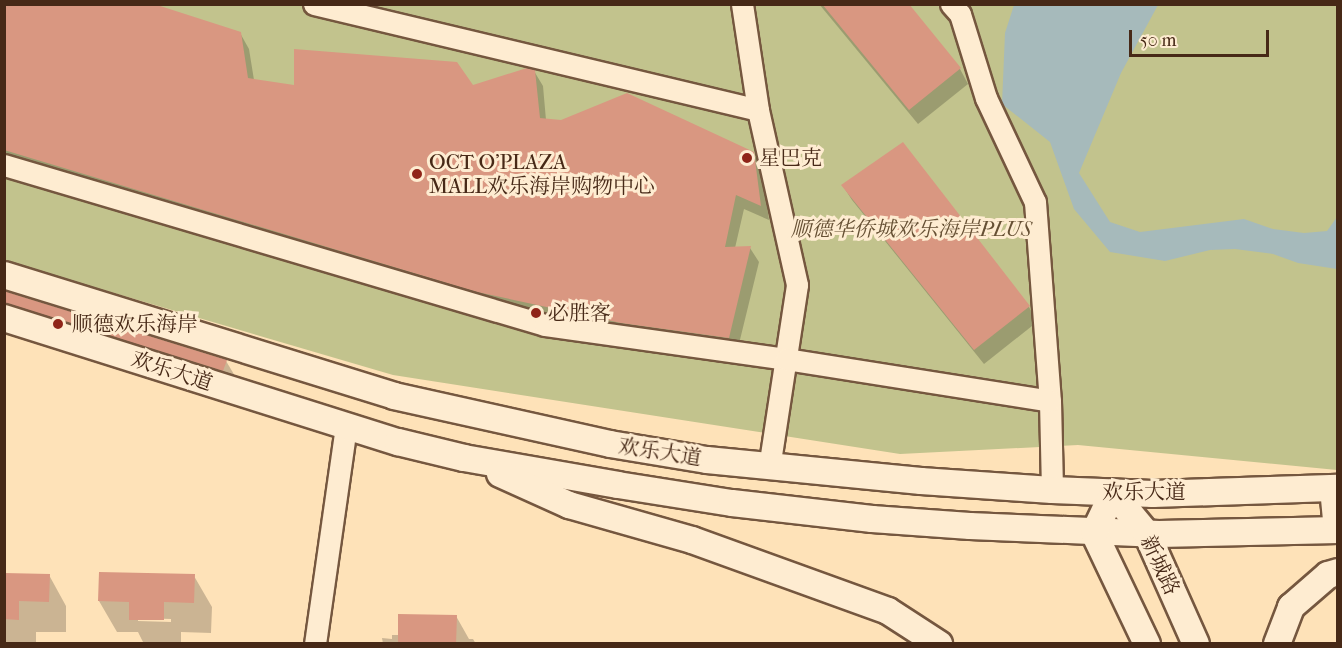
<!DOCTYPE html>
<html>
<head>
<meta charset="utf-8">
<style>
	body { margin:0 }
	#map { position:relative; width:1342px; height:648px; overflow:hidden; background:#fee2b8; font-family:"IM FELL French Canon","Noto Serif SC",serif }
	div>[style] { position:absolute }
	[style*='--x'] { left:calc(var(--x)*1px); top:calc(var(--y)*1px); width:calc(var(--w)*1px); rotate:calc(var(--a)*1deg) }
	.green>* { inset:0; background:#c2c38d }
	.water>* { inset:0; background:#a6babb }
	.shadow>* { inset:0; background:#0003 }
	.building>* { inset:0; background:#d99781 }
	.roads { filter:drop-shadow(2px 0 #75573f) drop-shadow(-2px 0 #75573f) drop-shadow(0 2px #75573f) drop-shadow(0 -2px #75573f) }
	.minor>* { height:21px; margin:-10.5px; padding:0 10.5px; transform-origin:10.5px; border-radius:10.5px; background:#feecd1 }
	.tertiary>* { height:26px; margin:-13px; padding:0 13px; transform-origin:13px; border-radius:13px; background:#feecd1 }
	.dots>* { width:16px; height:16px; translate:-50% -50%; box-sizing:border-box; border:3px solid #feecd1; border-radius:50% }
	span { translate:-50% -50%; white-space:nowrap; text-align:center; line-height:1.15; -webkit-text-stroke:6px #feecd1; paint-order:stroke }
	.poi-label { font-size:21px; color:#472917 }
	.left { translate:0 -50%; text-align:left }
	.park-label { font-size:21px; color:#665034; font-style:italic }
	.street-label { font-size:21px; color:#472917 }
	.frame { position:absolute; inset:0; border:6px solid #472917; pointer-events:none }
	.scale { position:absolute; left:1129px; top:30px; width:140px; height:27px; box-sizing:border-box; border:3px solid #472917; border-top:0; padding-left:8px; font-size:18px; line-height:21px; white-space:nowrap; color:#472917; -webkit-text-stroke:4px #feecd1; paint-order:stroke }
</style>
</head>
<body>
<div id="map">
	<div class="green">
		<i style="clip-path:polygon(5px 5px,1337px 5px,1337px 470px,1078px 445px,900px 454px,393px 375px,5px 261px)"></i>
	</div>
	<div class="water">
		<i style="clip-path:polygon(1014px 5px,1158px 5px,1121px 73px,1079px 173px,1110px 222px,1140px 232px,1244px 219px,1273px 229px,1304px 233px,1327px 231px,1337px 217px,1337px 269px,1298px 263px,1273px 254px,1235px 249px,1210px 250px,1165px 261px,1110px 252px,1074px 209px,1050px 142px,1002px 104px,1005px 33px)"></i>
	</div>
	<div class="shadow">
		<i style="clip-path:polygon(4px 4px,240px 33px,249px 49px,254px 80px,296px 87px,473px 86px,534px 71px,543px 86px,546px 120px,753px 153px,762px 168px,769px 220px,744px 209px,735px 248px,750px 248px,759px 262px,737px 352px,487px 306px,4px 161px)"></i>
		<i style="clip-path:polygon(819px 4px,907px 4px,960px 69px,968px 84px,918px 124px)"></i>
		<i style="clip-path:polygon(843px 186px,1029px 307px,1037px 322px,984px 364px,852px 200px)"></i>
		<i style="clip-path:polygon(4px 292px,226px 361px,235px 376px,232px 385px,4px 321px)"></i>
		<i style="clip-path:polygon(4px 574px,49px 575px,66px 606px,66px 632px,36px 632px,36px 644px,4px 644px)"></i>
		<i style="clip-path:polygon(evenodd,194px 576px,212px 607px,211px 633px,181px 632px,181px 644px,144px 644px,138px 632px,117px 632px,99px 601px,194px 576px,138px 618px,171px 619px,171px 622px,138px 621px,138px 618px)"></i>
		<i style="clip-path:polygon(456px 616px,469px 639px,473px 639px,476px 644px,383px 644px,382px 638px,392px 639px,392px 635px,400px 635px)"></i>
	</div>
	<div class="building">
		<i style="clip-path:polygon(4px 4px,154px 4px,241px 32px,248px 78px,294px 85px,294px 49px,457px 62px,473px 85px,527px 68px,535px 70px,540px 118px,561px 120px,627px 93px,754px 152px,761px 206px,736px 195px,725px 247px,751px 246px,729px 338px,621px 323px,477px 292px,4px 150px)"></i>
		<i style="clip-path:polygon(822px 4px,909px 4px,961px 68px,909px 110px)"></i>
		<i style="clip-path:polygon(903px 142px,1030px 306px,974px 350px,841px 185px)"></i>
		<i style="clip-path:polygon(4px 291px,227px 360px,223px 371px,4px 303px)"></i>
		<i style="clip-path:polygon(99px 572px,195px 574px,194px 603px,164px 602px,164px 620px,129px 620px,129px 602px,98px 601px)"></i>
		<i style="clip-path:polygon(4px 573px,50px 574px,49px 602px,19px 601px,19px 620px,4px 619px)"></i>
		<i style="clip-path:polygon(398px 614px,457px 615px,456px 644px,398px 644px)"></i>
	</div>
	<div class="roads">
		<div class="minor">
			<i style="--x:314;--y:4;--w:456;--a:13.4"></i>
			<i style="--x:742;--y:4;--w:107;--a:81.4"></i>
			<i style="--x:758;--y:110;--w:179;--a:77.4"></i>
			<i style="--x:797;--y:285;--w:184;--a:98.7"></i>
			<i style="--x:951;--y:4;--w:13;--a:48"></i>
			<i style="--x:960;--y:14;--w:88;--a:72.8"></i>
			<i style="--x:986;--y:98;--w:115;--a:64.8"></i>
			<i style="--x:1035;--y:202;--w:200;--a:85.7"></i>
			<i style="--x:1050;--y:401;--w:89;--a:88.7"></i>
			<i style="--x:4;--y:165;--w:564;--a:16.48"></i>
			<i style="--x:545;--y:325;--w:243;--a:8"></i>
			<i style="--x:786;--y:359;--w:267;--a:9"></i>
			<i style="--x:315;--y:644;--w:220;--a:-81.9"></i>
		</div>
		<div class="tertiary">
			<i style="--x:4;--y:275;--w:408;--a:17.2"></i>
			<i style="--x:394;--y:396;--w:221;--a:12.5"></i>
			<i style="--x:610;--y:444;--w:98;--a:9.4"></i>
			<i style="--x:707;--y:460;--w:215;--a:5.6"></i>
			<i style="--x:921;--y:481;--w:131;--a:3.9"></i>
			<i style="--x:1052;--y:490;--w:101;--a:2.3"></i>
			<i style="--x:1153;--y:494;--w:185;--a:-1.9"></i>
			<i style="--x:4;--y:318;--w:413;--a:17.5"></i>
			<i style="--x:398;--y:442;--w:68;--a:13.6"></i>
			<i style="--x:464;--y:458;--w:156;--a:9.9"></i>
			<i style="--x:618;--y:485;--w:115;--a:9"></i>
			<i style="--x:732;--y:503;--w:141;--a:6.5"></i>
			<i style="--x:872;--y:519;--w:98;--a:4.1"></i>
			<i style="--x:970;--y:526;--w:189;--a:2.4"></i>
			<i style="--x:1159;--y:534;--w:179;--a:-1.3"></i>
			<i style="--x:500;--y:474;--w:76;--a:24.2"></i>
			<i style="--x:569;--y:505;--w:128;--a:15.9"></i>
			<i style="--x:692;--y:540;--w:208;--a:19.9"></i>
			<i style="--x:888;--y:611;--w:61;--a:32.9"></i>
			<i style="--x:1333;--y:488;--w:42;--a:84.6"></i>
			<i style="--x:1147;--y:644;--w:123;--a:-115.5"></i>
			<i style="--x:1094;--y:533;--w:44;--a:-64.6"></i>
			<i style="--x:1113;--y:493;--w:53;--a:50.3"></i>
			<i style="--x:1147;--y:534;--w:120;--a:66"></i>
			<i style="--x:1277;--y:644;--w:40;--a:-69"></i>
			<i style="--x:1291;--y:607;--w:49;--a:-40.9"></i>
			<i style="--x:1328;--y:575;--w:10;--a:-17"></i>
		</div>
	</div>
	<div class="dots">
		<i style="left:747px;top:158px;background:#8f2418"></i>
		<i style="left:417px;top:174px;background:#8f2418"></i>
		<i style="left:536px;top:313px;background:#8f2418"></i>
		<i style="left:58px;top:324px;background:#8f2418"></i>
	</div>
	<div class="poi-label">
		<span class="left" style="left:759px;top:158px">星巴克</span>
		<span class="left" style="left:429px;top:174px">OCT O'PLAZA<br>MALL欢乐海岸购物中心</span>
		<span class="left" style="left:548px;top:313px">必胜客</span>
		<span class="left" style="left:72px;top:324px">顺德欢乐海岸</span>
	</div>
	<div class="park-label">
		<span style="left:911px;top:229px">顺德华侨城欢乐海岸PLUS</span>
	</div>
	<div class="street-label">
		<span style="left:172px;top:371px;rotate:18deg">欢乐大道</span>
		<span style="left:660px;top:452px;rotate:9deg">欢乐大道</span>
		<span style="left:1144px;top:492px">欢乐大道</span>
		<span style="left:1160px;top:565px;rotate:65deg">新城路</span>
	</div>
	<div class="frame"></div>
	<div class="scale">50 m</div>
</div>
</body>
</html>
